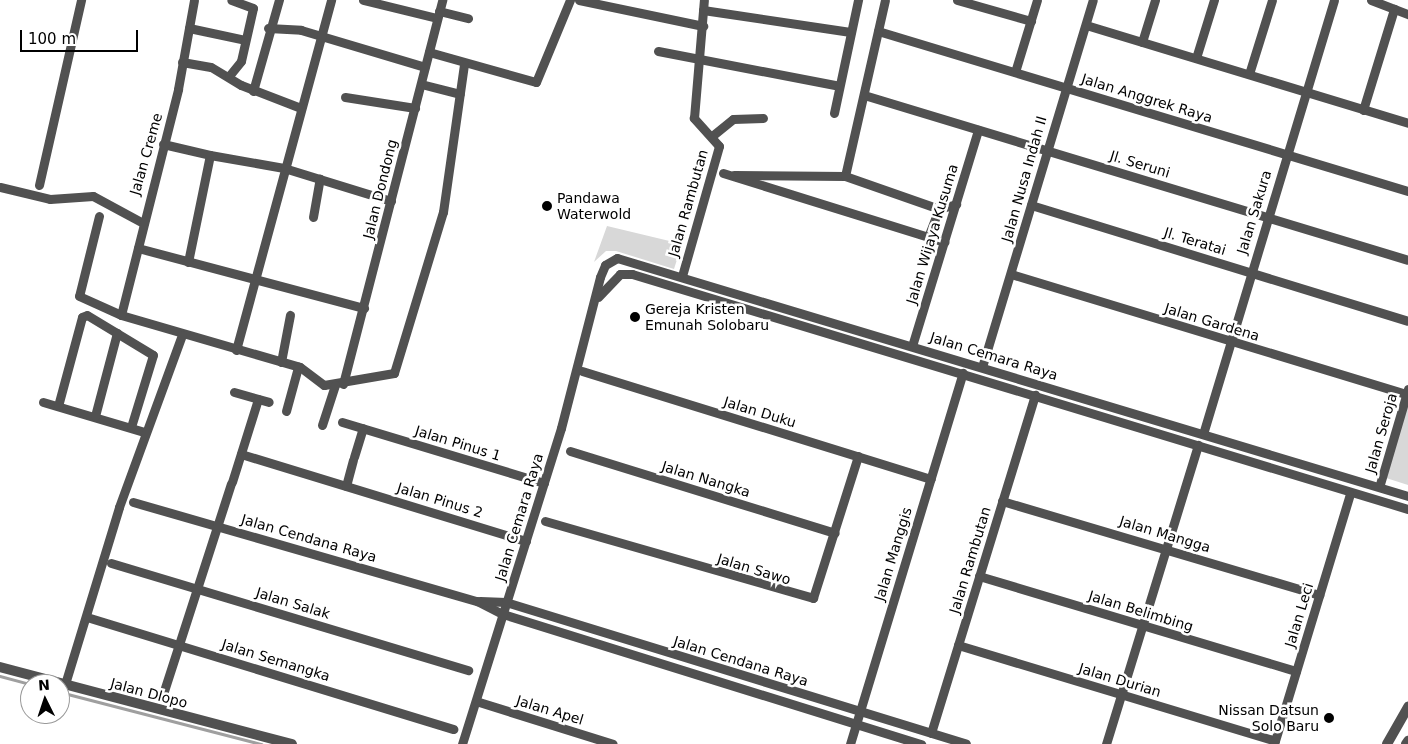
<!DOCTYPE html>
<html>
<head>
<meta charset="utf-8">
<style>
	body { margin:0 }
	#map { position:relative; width:1408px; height:744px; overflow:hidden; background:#fff; font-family:"DejaVu Sans",sans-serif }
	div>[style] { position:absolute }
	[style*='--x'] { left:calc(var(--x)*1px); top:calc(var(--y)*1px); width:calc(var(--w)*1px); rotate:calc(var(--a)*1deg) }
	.green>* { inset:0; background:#d8d8d8 }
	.stream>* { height:2.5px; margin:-1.25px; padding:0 1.25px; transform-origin:1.25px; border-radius:1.25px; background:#9f9f9f }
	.minor>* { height:9px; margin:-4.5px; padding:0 4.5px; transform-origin:4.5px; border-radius:4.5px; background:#515151 }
	.tertiary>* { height:10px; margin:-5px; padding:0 5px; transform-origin:5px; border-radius:5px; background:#515151 }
	.dots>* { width:14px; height:14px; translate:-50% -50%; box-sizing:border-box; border:2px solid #fff; border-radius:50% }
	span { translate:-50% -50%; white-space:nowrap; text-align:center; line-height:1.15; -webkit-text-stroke:5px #fff; paint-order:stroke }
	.street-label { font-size:14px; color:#000 }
	.poi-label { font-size:14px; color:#000 }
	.left { translate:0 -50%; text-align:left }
	.right { translate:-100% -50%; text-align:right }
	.north { position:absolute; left:20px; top:674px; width:50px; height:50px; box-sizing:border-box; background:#fff; border:1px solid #999; border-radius:50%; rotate:356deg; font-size:14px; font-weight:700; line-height:20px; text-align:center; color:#000 }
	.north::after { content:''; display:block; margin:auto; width:18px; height:22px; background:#000; clip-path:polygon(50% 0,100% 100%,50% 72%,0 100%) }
	.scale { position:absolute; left:20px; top:30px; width:118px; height:22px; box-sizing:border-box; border:2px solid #000; border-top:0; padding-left:6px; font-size:15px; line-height:18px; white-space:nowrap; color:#000; -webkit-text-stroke:4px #fff; paint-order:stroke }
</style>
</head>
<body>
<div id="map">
	<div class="green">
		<i style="clip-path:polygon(607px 226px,682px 244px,674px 269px,616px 251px,606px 251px,594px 262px)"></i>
		<i style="clip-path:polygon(1408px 397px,1408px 485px,1383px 477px)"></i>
	</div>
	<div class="stream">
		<i style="--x:0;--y:676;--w:31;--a:15"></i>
		<i style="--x:60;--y:692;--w:208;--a:14.5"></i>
	</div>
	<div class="minor">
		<i style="--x:363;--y:0;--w:76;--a:13.7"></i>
		<i style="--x:579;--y:0;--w:127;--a:11.8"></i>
		<i style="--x:957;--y:0;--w:77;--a:15.8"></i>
		<i style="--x:1371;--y:0;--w:40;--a:21"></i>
		<i style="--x:703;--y:10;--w:149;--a:8.5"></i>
		<i style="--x:439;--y:11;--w:30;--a:14"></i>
		<i style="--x:1086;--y:25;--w:337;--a:16.9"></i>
		<i style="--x:189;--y:28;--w:57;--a:12.1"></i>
		<i style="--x:268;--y:28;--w:33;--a:3"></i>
		<i style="--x:301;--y:30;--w:129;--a:16.6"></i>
		<i style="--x:878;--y:31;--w:554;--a:16.8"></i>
		<i style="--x:1142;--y:42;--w:44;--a:-72.8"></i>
		<i style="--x:658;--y:51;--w:184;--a:10.9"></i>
		<i style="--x:429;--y:52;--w:111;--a:15.7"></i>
		<i style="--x:536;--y:82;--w:89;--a:-67.5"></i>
		<i style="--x:1196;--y:58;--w:61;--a:-72.8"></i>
		<i style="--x:182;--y:62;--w:29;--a:10"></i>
		<i style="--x:211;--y:67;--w:35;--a:31"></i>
		<i style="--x:241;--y:85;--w:64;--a:21"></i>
		<i style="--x:1015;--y:72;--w:75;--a:-73"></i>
		<i style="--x:1249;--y:74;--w:77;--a:-72.7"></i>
		<i style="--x:229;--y:76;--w:19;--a:-51"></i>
		<i style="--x:241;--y:61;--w:54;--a:-77.2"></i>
		<i style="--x:253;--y:8;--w:23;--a:-160"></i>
		<i style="--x:421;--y:84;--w:40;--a:14.4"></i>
		<i style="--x:253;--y:91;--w:95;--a:-74.1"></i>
		<i style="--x:864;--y:95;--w:568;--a:16.87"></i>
		<i style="--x:345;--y:97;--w:71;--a:8.9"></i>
		<i style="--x:1363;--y:110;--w:106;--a:-72.9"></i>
		<i style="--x:834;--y:113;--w:116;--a:-78"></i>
		<i style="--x:712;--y:136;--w:27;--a:-39"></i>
		<i style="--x:733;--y:119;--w:30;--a:-2"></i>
		<i style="--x:163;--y:144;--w:48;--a:13.2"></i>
		<i style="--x:723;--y:173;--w:232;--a:17.3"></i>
		<i style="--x:734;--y:175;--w:111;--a:0.5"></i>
		<i style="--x:845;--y:176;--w:180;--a:-77.2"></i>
		<i style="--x:845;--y:176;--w:100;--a:19.3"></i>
		<i style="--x:39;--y:185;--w:190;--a:-77.2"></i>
		<i style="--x:0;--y:187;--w:51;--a:13.5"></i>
		<i style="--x:50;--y:199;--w:43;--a:-4"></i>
		<i style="--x:93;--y:196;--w:55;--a:28.4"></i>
		<i style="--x:1031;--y:205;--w:394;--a:17.1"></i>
		<i style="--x:99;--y:216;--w:82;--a:104"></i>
		<i style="--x:79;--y:296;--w:46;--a:24.3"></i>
		<i style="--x:121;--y:315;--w:186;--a:16.2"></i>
		<i style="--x:300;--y:367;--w:30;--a:37"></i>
		<i style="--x:324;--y:385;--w:71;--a:-9.7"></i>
		<i style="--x:394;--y:373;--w:168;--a:-73.1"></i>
		<i style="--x:443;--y:212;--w:149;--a:-81.9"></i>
		<i style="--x:313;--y:217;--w:39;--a:-80"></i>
		<i style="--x:928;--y:237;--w:30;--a:-69"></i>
		<i style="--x:939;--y:209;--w:18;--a:-16"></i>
		<i style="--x:138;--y:248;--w:234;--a:14.9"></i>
		<i style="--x:188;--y:262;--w:109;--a:-78.4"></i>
		<i style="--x:210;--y:155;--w:75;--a:10"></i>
		<i style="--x:284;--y:168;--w:112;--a:17.1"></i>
		<i style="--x:1011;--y:274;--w:414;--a:16.9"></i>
		<i style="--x:682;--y:276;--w:135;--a:-74.1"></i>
		<i style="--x:719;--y:146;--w:38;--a:-132"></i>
		<i style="--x:694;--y:118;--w:118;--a:-85.2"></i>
		<i style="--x:598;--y:297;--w:32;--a:-46"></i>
		<i style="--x:620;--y:274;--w:12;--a:0"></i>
		<i style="--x:632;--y:274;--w:811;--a:16.85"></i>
		<i style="--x:121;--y:315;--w:233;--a:-75.8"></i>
		<i style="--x:178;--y:89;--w:90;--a:-79.8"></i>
		<i style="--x:912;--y:346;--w:226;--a:-73"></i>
		<i style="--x:236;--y:350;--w:363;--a:-74.8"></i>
		<i style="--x:281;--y:362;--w:48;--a:-79.2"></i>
		<i style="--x:982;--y:367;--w:383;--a:-73.2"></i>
		<i style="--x:582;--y:371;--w:365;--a:17.2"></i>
		<i style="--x:343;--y:384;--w:397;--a:-75.5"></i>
		<i style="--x:234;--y:392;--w:36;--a:16"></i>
		<i style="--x:43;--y:402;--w:105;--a:16.5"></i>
		<i style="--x:58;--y:406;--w:92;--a:-74.9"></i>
		<i style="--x:82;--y:317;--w:5;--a:-22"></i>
		<i style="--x:87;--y:315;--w:77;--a:31.2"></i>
		<i style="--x:153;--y:355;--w:75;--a:107"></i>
		<i style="--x:286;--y:411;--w:46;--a:-74.7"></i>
		<i style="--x:95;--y:416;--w:86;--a:-75.2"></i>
		<i style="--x:342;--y:422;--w:211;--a:16.8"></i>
		<i style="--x:322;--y:425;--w:42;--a:-72"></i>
		<i style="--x:1203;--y:434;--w:453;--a:-73.2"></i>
		<i style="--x:570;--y:451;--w:277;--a:17.2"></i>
		<i style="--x:241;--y:454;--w:298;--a:17"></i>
		<i style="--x:354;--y:457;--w:30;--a:-73"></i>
		<i style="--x:232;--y:482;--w:87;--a:-72.6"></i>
		<i style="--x:1380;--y:484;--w:99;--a:-73.6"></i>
		<i style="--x:346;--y:486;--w:27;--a:-75"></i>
		<i style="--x:1002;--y:501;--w:331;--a:16.5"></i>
		<i style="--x:133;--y:502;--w:358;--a:16.1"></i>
		<i style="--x:477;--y:601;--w:29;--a:27"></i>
		<i style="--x:545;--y:521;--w:279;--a:16"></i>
		<i style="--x:813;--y:598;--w:149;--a:-72.4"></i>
		<i style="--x:111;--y:563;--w:373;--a:16.7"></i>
		<i style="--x:979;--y:576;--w:331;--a:16.7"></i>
		<i style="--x:480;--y:601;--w:26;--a:2"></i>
		<i style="--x:509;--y:603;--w:478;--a:17.1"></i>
		<i style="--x:506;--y:615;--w:435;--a:17.3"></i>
		<i style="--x:90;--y:618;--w:380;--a:17"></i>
		<i style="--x:958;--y:645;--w:331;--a:16.8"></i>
		<i style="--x:65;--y:684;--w:185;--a:-73"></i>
		<i style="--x:119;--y:507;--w:183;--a:-69.9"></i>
		<i style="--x:163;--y:694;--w:221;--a:-72.1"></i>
		<i style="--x:479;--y:702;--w:140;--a:17.4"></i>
		<i style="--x:931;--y:733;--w:354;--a:-72.9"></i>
		<i style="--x:462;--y:744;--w:331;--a:-72.6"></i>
		<i style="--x:561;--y:428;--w:156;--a:-75.5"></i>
		<i style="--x:600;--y:277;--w:13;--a:-67"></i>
		<i style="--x:605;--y:265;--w:14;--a:-30"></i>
		<i style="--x:617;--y:258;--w:826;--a:16.75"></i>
		<i style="--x:850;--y:744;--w:388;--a:-73.1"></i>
		<i style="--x:1106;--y:744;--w:313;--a:-72.9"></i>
		<i style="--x:1274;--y:744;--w:261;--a:-73.1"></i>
	</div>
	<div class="tertiary">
		<i style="--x:0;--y:667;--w:302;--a:14.8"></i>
		<i style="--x:1387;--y:744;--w:43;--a:-60.4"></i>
		<i style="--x:1406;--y:744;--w:4;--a:-56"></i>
	</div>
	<div class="dots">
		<i style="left:547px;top:206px;background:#000"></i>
		<i style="left:635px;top:317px;background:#000"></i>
		<i style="left:1329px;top:718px;background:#000"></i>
	</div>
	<div class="street-label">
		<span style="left:1147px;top:98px;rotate:17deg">Jalan Anggrek Raya</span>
		<span style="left:146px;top:154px;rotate:-74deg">Jalan Creme</span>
		<span style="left:1140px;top:164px;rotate:17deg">Jl. Seruni</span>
		<span style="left:1024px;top:179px;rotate:-74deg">Jalan Nusa Indah II</span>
		<span style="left:380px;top:189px;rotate:-76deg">Jalan Dondong</span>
		<span style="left:688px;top:203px;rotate:-74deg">Jalan Rambutan</span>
		<span style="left:1254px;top:212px;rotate:-73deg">Jalan Sakura</span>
		<span style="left:932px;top:234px;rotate:-73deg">Jalan Wijaya Kusuma</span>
		<span style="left:1195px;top:241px;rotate:17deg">Jl. Teratai</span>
		<span style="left:1212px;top:322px;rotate:17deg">Jalan Gardena</span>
		<span style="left:994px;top:356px;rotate:17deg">Jalan Cemara Raya</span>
		<span style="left:760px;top:412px;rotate:17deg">Jalan Duku</span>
		<span style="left:1381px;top:433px;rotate:-74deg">Jalan Seroja</span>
		<span style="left:458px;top:443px;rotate:17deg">Jalan Pinus 1</span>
		<span style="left:706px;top:479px;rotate:17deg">Jalan Nangka</span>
		<span style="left:440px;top:500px;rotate:17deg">Jalan Pinus 2</span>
		<span style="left:519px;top:517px;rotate:-73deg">Jalan Cemara Raya</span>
		<span style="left:1165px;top:534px;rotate:17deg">Jalan Mangga</span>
		<span style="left:309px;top:538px;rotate:16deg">Jalan Cendana Raya</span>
		<span style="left:893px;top:554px;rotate:-73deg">Jalan Manggis</span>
		<span style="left:970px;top:560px;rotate:-73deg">Jalan Rambutan</span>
		<span style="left:754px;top:569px;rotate:17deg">Jalan Sawo</span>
		<span style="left:293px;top:603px;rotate:17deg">Jalan Salak</span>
		<span style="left:1141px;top:611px;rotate:17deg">Jalan Belimbing</span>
		<span style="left:1299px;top:615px;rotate:-73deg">Jalan Leci</span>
		<span style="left:276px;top:660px;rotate:17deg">Jalan Semangka</span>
		<span style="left:741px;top:661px;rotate:17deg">Jalan Cendana Raya</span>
		<span style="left:1120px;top:680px;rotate:17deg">Jalan Durian</span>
		<span style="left:149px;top:693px;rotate:15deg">Jalan Dlopo</span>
		<span style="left:550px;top:710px;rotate:17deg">Jalan Apel</span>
	</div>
	<div class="poi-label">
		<span class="left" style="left:557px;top:206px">Pandawa<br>Waterwold</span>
		<span class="left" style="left:645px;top:317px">Gereja Kristen<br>Emunah Solobaru</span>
		<span class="right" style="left:1319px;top:718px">Nissan Datsun<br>Solo Baru</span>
	</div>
	<div class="north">N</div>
	<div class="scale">100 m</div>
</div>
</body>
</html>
